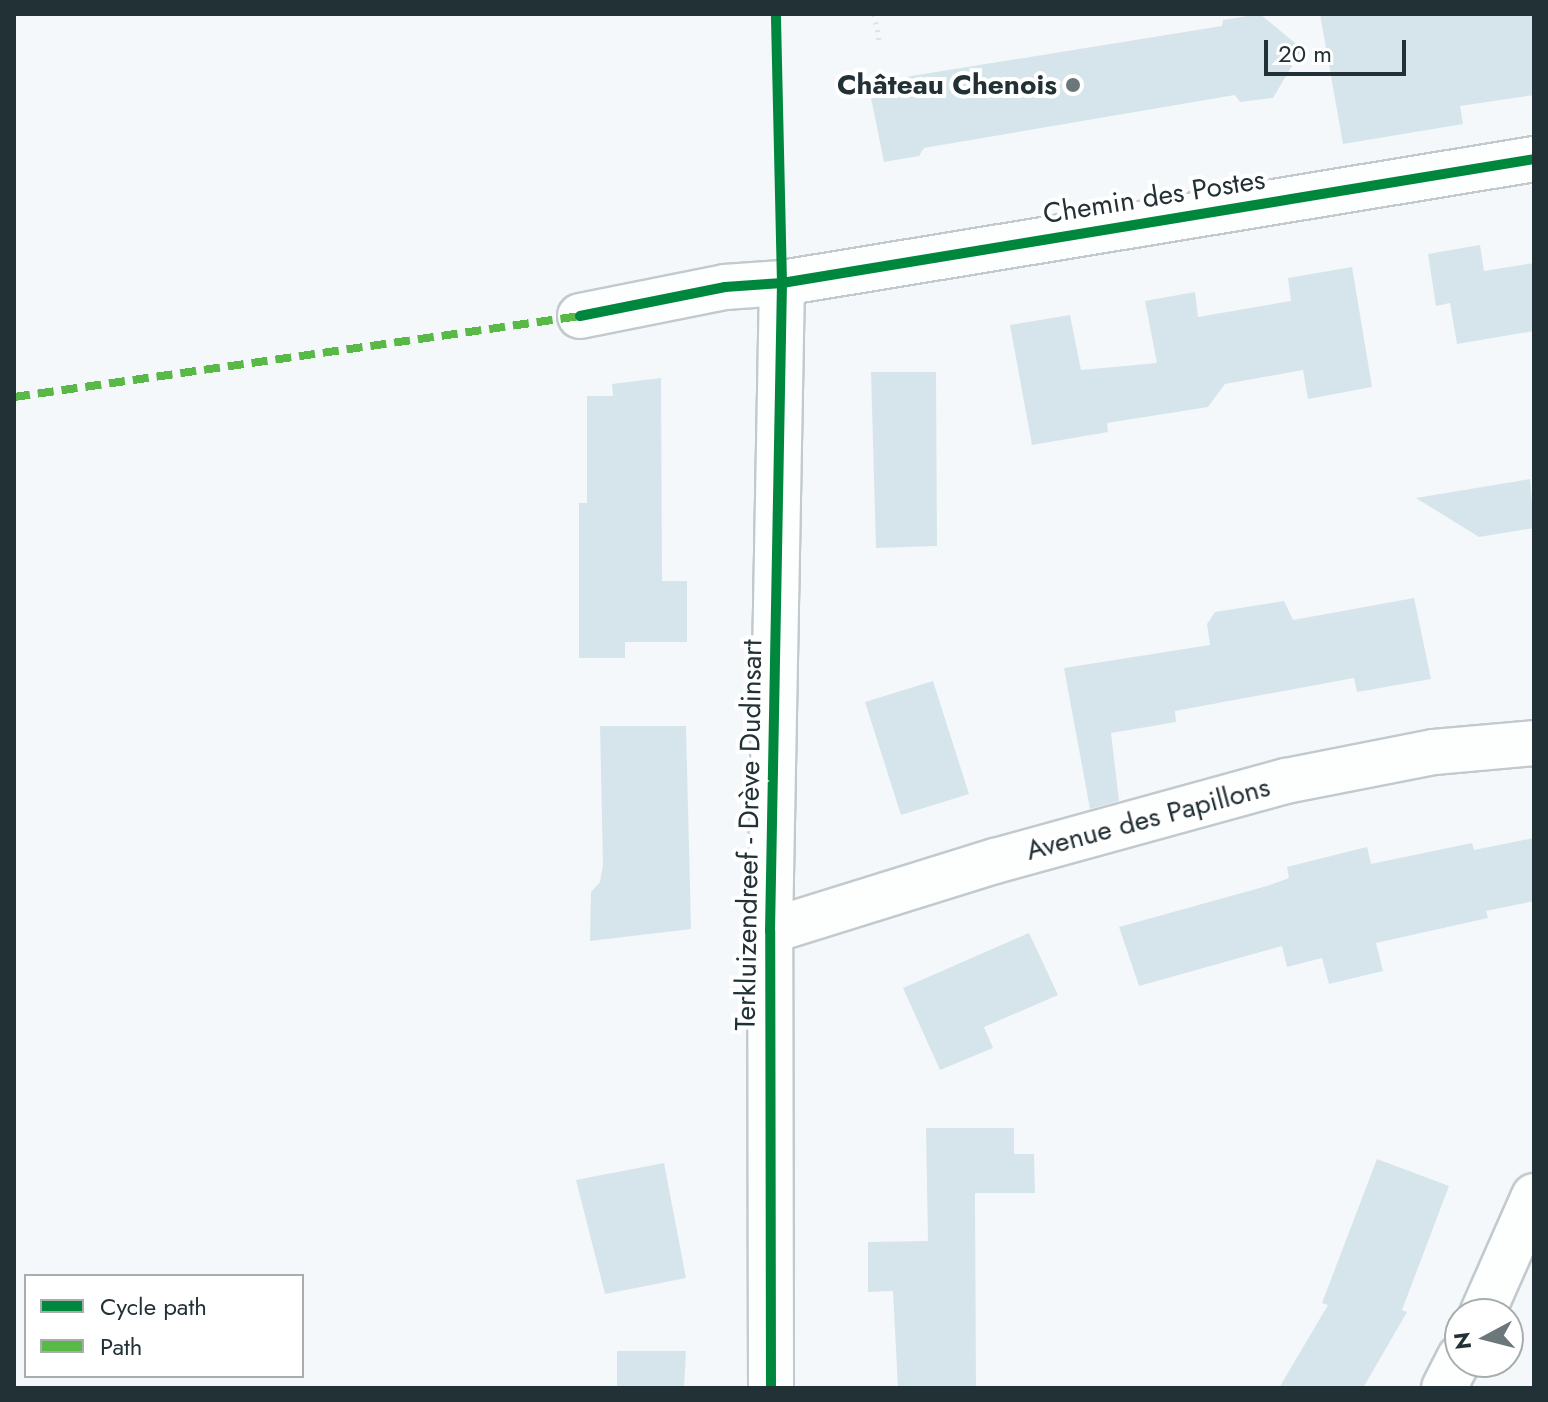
<!DOCTYPE html>
<html>
<head>
<meta charset="utf-8">
<style>
	body { margin:0 }
	#map { position:relative; width:1548px; height:1402px; overflow:hidden; background:#f4f8fa; font-family:Jost,sans-serif }
	div>[style] { position:absolute }
	[style*='--x'] { left:calc(var(--x)*1px); top:calc(var(--y)*1px); width:calc(var(--w)*1px); rotate:calc(var(--a)*1deg) }
	.building>* { inset:0; background:#d6e5eb }
	.path>* { height:5px; margin-top:-2.5px; transform-origin:0; background:repeating-linear-gradient(90deg,#e0e1e2 0 2px,transparent 0 8px) }
	.roads { filter:drop-shadow(2px 0 #c1cace) drop-shadow(-2px 0 #c1cace) drop-shadow(0 2px #c1cace) drop-shadow(0 -2px #c1cace) }
	.minor>* { height:44px; margin:-22px; padding:0 22px; transform-origin:22px; border-radius:22px; background:#fdfefe }
	.quiet>* { height:8px; margin-top:-4px; transform-origin:0; background:repeating-linear-gradient(90deg,#58b947 0 16px,transparent 0 24px) }
	.cycleway>* { height:10px; margin:-5px; padding:0 5px; transform-origin:5px; border-radius:5px; background:#00873e }
	.dots>* { width:22px; height:22px; translate:-50% -50%; box-sizing:border-box; border:4px solid #fff; border-radius:50% }
	span { translate:-50% -50%; white-space:nowrap; text-align:center; line-height:1.15; -webkit-text-stroke:8px #fff; paint-order:stroke }
	.poi-label { font-size:28px; color:#223136; font-weight:700 }
	.right { translate:-100% -50%; text-align:right }
	.street-label { font-size:28px; color:#223136 }
	.frame { position:absolute; inset:0; border:16px solid #223136; pointer-events:none }
	.legend { position:absolute; left:24px; top:1274px; width:280px; height:104px; box-sizing:border-box; background:#fff; border:2px solid #a7adaf; margin:0; padding:10px 14px; list-style:none; font-size:24px; color:#223136 }
	.legend li { display:flex; align-items:center; gap:16px; height:40px }
	.legend b { width:40px; border:2px solid #a7adaf }
	.north { position:absolute; left:1444px; top:1298px; width:80px; height:80px; box-sizing:border-box; background:#fff; border:2px solid #a7adaf; border-radius:50%; rotate:263deg; font-size:22px; font-weight:700; line-height:32px; text-align:center; color:#223136 }
	.north::after { content:''; display:block; margin:auto; width:28px; height:36px; background:#6c777b; clip-path:polygon(50% 0,100% 100%,50% 72%,0 100%) }
	.scale { position:absolute; left:1264px; top:40px; width:142px; height:36px; box-sizing:border-box; border:4px solid #223136; border-top:0; padding-left:10px; font-size:24px; line-height:28px; white-space:nowrap; color:#223136; -webkit-text-stroke:6px #fff; paint-order:stroke }
</style>
</head>
<body>
<div id="map">
	<div class="building">
		<i style="clip-path:polygon(1260px 14px,1302px 49px,1273px 98px,1240px 102px,1235px 95px,924px 148px,919px 156px,884px 162px,868px 83px,1222px 26px,1223px 20px)"></i>
		<i style="clip-path:polygon(1320px 14px,1534px 14px,1534px 95px,1460px 106px,1463px 124px,1343px 144px)"></i>
		<i style="clip-path:polygon(1480px 245px,1484px 271px,1534px 263px,1534px 331px,1457px 344px,1450px 303px,1436px 306px,1428px 254px)"></i>
		<i style="clip-path:polygon(1352px 267px,1372px 387px,1308px 399px,1303px 370px,1225px 384px,1208px 407px,1107px 423px,1108px 432px,1032px 445px,1010px 325px,1070px 315px,1081px 370px,1157px 363px,1145px 301px,1195px 292px,1198px 317px,1291px 301px,1288px 278px)"></i>
		<i style="clip-path:polygon(871px 372px,936px 372px,937px 546px,876px 548px)"></i>
		<i style="clip-path:polygon(661px 378px,662px 581px,687px 581px,687px 642px,625px 642px,625px 658px,579px 658px,579px 503px,587px 503px,587px 396px,613px 396px,612px 384px)"></i>
		<i style="clip-path:polygon(1530px 479px,1534px 528px,1479px 537px,1416px 498px)"></i>
		<i style="clip-path:polygon(1414px 598px,1431px 679px,1357px 692px,1354px 678px,1175px 711px,1176px 722px,1111px 733px,1119px 801px,1090px 809px,1064px 668px,1210px 645px,1207px 624px,1215px 612px,1284px 601px,1293px 620px)"></i>
		<i style="clip-path:polygon(933px 681px,969px 794px,901px 815px,865px 702px)"></i>
		<i style="clip-path:polygon(600px 726px,686px 726px,691px 929px,590px 941px,591px 892px,600px 882px,603px 865px)"></i>
		<i style="clip-path:polygon(1534px 838px,1534px 901px,1486px 911px,1488px 918px,1376px 943px,1383px 971px,1329px 984px,1322px 958px,1287px 967px,1282px 946px,1139px 986px,1119px 927px,1267px 886px,1289px 878px,1287px 867px,1367px 847px,1371px 864px,1472px 843px,1474px 850px)"></i>
		<i style="clip-path:polygon(1029px 933px,1058px 995px,984px 1027px,993px 1048px,940px 1070px,903px 988px)"></i>
		<i style="clip-path:polygon(926px 1128px,1014px 1128px,1014px 1154px,1034px 1154px,1035px 1193px,975px 1193px,976px 1388px,898px 1388px,893px 1291px,868px 1292px,868px 1242px,928px 1241px)"></i>
		<i style="clip-path:polygon(1377px 1159px,1449px 1186px,1402px 1310px,1407px 1312px,1363px 1388px,1279px 1388px,1328px 1305px,1322px 1303px)"></i>
		<i style="clip-path:polygon(664px 1163px,686px 1278px,605px 1294px,576px 1180px)"></i>
		<i style="clip-path:polygon(617px 1351px,686px 1351px,684px 1388px,617px 1388px)"></i>
	</div>
	<div class="path">
		<i style="--x:874;--y:14;--w:26;--a:79"></i>
	</div>
	<div class="roads">
		<div class="minor">
			<i style="--x:580;--y:316;--w:148;--a:-11.3"></i>
			<i style="--x:725;--y:287;--w:57;--a:-4"></i>
			<i style="--x:782;--y:283;--w:762;--a:-9.36"></i>
			<i style="--x:770;--y:931;--w:236;--a:-17.3"></i>
			<i style="--x:995;--y:861;--w:302;--a:-15.4"></i>
			<i style="--x:1286;--y:781;--w:151;--a:-11.1"></i>
			<i style="--x:1434;--y:752;--w:100;--a:-5.1"></i>
			<i style="--x:1482;--y:1314;--w:129;--a:-66.2"></i>
			<i style="--x:771;--y:1388;--w:457;--a:-90.1"></i>
			<i style="--x:770;--y:931;--w:648;--a:-88.94"></i>
			<i style="--x:1444;--y:1388;--w:35;--a:-63"></i>
		</div>
	</div>
	<div class="quiet">
		<i style="--x:14;--y:397;--w:572;--a:-8.14"></i>
	</div>
	<div class="cycleway">
		<i style="--x:580;--y:316;--w:148;--a:-11.3"></i>
		<i style="--x:725;--y:287;--w:57;--a:-4"></i>
		<i style="--x:782;--y:283;--w:762;--a:-9.36"></i>
		<i style="--x:771;--y:1388;--w:457;--a:-90.1"></i>
		<i style="--x:770;--y:931;--w:648;--a:-88.94"></i>
		<i style="--x:782;--y:283;--w:269;--a:-91.3"></i>
	</div>
	<div class="dots">
		<i style="left:1073px;top:85px;background:#6c777b"></i>
	</div>
	<div class="poi-label">
		<span class="right" style="left:1057px;top:85px">Château Chenois</span>
	</div>
	<div class="street-label">
		<span style="left:1154px;top:197px;rotate:-9deg">Chemin des Postes</span>
		<span style="left:1148px;top:819px;rotate:-15deg">Avenue des Papillons</span>
		<span style="left:749px;top:835px;rotate:-89deg">Terkluizendreef - Drève Dudinsart</span>
	</div>
	<div class="frame"></div>
	<ul class="legend">
	<li><b style="height:10px;background:#00873e"></b>Cycle path</li>
	<li><b style="height:10px;background:#58b947"></b>Path</li>
	</ul>
	<div class="north">N</div>
	<div class="scale">20 m</div>
</div>
</body>
</html>
